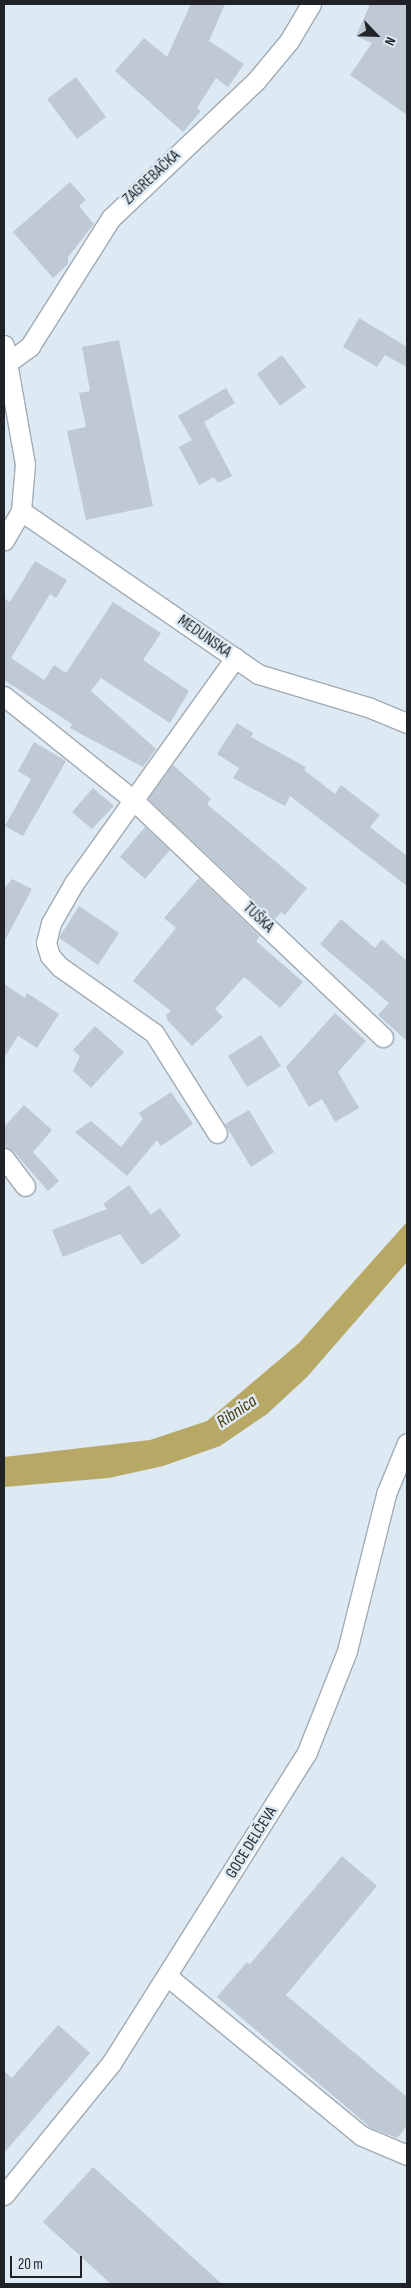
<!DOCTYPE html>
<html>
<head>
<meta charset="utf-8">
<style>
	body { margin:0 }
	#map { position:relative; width:411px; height:2288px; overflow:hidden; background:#dde9f3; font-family:"Sofia Sans Condensed",sans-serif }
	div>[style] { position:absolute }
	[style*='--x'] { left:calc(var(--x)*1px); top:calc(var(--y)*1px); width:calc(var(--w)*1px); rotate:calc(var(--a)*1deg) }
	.water>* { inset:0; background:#b8a866 }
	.building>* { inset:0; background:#bec9d3 }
	.roads { filter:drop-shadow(1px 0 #a0abb4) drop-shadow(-1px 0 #a0abb4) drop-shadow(0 1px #a0abb4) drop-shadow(0 -1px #a0abb4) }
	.minor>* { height:19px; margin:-9.5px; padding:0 9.5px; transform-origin:9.5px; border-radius:9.5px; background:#fff }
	span { translate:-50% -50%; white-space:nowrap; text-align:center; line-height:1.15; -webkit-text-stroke:5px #dde9f3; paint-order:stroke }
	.street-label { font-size:16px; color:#1f2327 }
	.water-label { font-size:18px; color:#473b03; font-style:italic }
	.frame { position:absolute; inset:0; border:5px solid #1f2327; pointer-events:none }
	.north { position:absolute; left:351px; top:10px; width:50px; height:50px; -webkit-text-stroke:4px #dde9f3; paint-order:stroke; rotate:114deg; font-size:14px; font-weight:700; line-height:20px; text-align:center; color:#1f2327 }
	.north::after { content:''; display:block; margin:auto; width:18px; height:22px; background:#1f2327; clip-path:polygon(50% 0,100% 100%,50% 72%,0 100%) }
	.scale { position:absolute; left:10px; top:2256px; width:72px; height:22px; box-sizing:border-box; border:2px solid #1f2327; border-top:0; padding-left:6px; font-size:15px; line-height:18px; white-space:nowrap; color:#1f2327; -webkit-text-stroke:4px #dde9f3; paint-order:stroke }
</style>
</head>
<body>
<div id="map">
	<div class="water">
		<i style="clip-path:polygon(407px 1222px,407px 1262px,307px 1377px,267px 1414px,220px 1446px,163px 1466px,109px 1478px,4px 1487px,4px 1457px,150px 1440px,207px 1421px,299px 1343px)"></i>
	</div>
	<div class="building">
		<i style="clip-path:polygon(191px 4px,225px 4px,209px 41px,244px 64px,228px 87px,216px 78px,197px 108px,201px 111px,183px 132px,115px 71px,144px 38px,167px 57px)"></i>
		<i style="clip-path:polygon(370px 4px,407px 4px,407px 115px,350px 75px,372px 43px,356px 36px)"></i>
		<i style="clip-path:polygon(76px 77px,106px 117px,77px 139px,47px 99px)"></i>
		<i style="clip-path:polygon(70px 182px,86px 200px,79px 206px,94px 224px,68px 257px,68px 264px,53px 278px,13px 232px)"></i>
		<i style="clip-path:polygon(359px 318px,407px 347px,407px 367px,385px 355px,377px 367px,343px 347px)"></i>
		<i style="clip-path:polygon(119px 340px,153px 506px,86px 520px,67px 431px,86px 427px,79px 393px,90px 391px,82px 347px)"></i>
		<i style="clip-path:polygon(282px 355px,306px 387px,280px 406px,257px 374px)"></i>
		<i style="clip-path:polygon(226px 388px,235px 403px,204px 422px,232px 476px,218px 483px,214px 477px,199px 485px,179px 447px,192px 440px,178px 416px)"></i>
		<i style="clip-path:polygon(35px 561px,67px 580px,56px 598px,50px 594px,11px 658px,44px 680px,54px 665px,66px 673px,113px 602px,161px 633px,143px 660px,189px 691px,170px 723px,101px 678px,91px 691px,156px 749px,143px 767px,70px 728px,72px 724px,4px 680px,4px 598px,10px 602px)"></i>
		<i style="clip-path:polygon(237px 723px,253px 733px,251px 737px,306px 767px,304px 770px,335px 794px,341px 785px,380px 815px,370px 827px,407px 856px,407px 886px,290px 796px,285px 806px,233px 778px,239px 768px,217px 754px)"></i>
		<i style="clip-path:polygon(34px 742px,66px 761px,23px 836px,5px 826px,31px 779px,18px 771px)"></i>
		<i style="clip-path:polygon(173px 765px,211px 799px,207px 804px,307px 888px,285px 915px,281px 912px,275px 919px,148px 799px)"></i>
		<i style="clip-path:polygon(93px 788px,114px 806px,92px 829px,72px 812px)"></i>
		<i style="clip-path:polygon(145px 827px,170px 850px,145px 879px,120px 857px)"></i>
		<i style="clip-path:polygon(199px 878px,260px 936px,256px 941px,303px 982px,280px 1008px,244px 977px,215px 1009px,223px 1017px,192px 1046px,168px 1021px,166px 1015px,171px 1011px,133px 981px,176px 928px,164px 918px)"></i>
		<i style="clip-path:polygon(12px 879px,32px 889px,4px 942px,4px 889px)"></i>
		<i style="clip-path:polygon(79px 906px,119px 933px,98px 965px,59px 938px)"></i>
		<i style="clip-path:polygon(341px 919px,375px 948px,382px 939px,407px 961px,407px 1041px,378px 1015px,389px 1003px,320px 944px)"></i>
		<i style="clip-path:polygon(4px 984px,25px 998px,27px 993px,59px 1014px,37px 1048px,18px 1036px,4px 1058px)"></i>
		<i style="clip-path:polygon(335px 1013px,366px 1041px,338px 1072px,359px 1108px,335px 1122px,322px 1099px,309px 1107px,286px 1067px)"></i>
		<i style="clip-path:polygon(95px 1026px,124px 1052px,91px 1088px,73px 1071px,80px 1056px,73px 1050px)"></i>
		<i style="clip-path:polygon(261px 1035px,281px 1066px,247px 1087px,228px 1056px)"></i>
		<i style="clip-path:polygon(171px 1092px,193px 1124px,161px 1146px,157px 1140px,127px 1176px,75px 1132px,91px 1121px,121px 1147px,143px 1119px,139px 1113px)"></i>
		<i style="clip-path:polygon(24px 1105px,52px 1130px,33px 1152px,59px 1181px,48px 1191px,13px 1151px,4px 1147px,4px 1127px)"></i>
		<i style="clip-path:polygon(249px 1110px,274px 1152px,251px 1167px,225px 1124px)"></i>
		<i style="clip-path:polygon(129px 1185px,151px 1215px,160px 1208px,181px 1236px,142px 1265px,120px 1234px,63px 1257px,52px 1230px,107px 1209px,103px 1204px)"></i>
		<i style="clip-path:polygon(342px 1856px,377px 1886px,286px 1995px,407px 2097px,407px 2126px,397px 2138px,371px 2128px,217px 1997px,247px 1962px,250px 1964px)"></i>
		<i style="clip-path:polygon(58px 2025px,90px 2053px,4px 2153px,4px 2071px,12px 2078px)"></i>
		<i style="clip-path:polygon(93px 2167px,222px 2284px,111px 2284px,43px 2222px)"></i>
	</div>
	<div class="roads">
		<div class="minor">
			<i style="--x:4;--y:345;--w:121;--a:80"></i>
			<i style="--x:25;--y:464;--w:47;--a:94.9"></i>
			<i style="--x:21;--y:511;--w:34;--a:120"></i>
			<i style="--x:7;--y:363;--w:29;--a:-36"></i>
			<i style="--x:30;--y:346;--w:151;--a:-57.7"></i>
			<i style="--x:111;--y:218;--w:198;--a:-43.4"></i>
			<i style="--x:255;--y:82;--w:53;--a:-50.3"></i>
			<i style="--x:289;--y:41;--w:43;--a:-59.3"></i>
			<i style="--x:21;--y:511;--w:288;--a:34.5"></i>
			<i style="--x:258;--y:674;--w:115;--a:16.7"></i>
			<i style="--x:368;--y:707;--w:42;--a:22.3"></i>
			<i style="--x:4;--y:696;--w:164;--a:38.8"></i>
			<i style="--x:132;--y:799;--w:346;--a:43.5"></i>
			<i style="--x:217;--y:1133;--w:118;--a:-122.2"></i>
			<i style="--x:154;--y:1033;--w:115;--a:-144.9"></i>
			<i style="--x:60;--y:967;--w:15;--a:-132"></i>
			<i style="--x:50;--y:956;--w:14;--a:-107"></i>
			<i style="--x:46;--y:943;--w:21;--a:-76"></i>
			<i style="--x:51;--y:923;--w:46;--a:-60.1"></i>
			<i style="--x:74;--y:883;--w:277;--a:-54.4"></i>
			<i style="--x:4;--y:1158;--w:35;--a:53"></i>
			<i style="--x:167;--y:1976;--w:252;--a:39.4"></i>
			<i style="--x:362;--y:2136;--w:49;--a:22.9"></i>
			<i style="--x:4;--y:2195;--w:171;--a:-50.9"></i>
			<i style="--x:112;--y:2062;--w:366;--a:-57.8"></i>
			<i style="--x:307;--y:1752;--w:109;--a:-68.4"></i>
			<i style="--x:347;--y:1651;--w:162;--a:-76"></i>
			<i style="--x:386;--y:1494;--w:55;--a:-67.6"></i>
		</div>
	</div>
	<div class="street-label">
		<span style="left:152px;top:178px;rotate:-43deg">ZAGREBAČKA</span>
		<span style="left:204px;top:637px;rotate:35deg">MEDUNSKA</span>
		<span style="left:258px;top:918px;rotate:44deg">TUŠKA</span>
		<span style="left:252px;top:1843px;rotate:-58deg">GOCE DELČEVA</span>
	</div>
	<div class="water-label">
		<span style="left:237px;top:1412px;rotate:-34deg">Ribnica</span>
	</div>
	<div class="frame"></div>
	<div class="north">N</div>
	<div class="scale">20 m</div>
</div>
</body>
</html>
